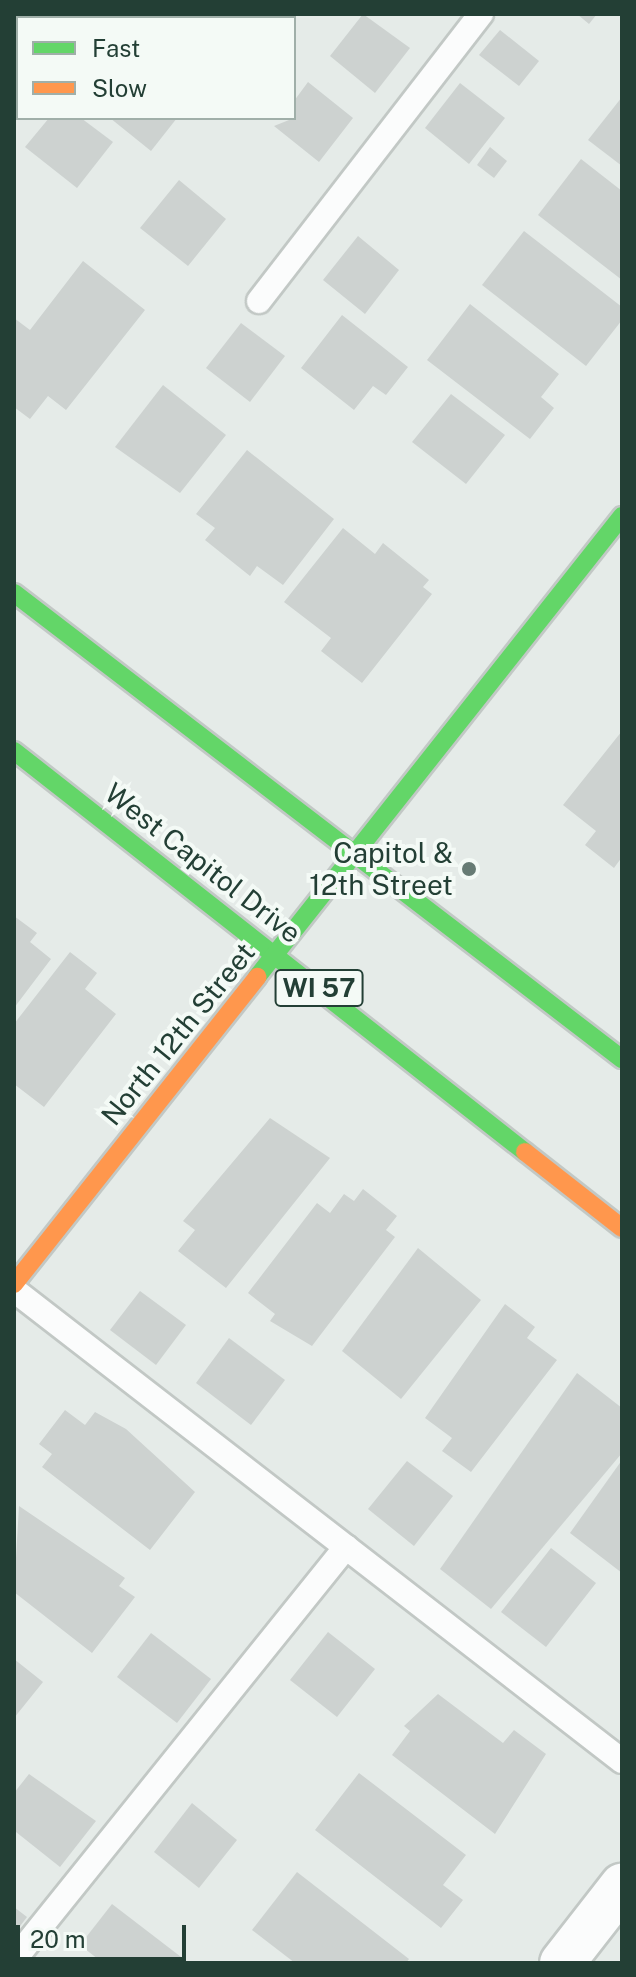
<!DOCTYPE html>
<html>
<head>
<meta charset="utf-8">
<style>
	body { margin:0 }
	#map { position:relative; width:636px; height:1977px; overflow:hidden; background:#e5ebe8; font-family:"Public Sans",sans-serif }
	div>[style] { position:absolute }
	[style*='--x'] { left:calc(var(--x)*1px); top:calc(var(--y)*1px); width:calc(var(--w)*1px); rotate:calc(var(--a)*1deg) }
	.building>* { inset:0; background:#cdd2d0 }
	.roads { filter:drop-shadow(2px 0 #c2c8c5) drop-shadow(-2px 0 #c2c8c5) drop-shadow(0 2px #c2c8c5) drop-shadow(0 -2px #c2c8c5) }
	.lane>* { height:24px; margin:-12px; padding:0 12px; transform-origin:12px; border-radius:12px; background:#fbfcfc }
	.street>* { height:44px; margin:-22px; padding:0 22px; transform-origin:22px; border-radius:22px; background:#fbfcfc }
	.fast>* { height:18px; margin:-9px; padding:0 9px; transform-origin:9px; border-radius:9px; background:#63d668 }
	.slow>* { height:18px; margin:-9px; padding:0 9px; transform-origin:9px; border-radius:9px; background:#ff974d }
	.dots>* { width:22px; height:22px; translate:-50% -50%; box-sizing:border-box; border:4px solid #f4faf6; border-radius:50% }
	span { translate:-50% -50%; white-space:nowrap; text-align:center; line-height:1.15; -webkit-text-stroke:8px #f4faf6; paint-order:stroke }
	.shield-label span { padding:2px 6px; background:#f4faf6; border:2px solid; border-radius:6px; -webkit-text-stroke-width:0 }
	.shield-label { font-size:26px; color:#233f35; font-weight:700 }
	.poi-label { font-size:28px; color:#233f35 }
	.right { translate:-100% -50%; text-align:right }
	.street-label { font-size:28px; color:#233f35 }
	.frame { position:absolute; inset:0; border:16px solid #233f35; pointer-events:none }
	.legend { position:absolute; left:16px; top:16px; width:280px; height:104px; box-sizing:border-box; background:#f4faf6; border:2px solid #a0afa9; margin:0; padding:10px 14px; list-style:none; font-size:24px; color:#233f35 }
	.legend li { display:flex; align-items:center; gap:16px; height:40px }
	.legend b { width:40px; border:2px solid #a0afa9 }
	.scale { position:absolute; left:16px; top:1925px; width:170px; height:36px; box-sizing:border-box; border:4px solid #233f35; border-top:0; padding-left:10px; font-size:24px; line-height:28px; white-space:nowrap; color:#233f35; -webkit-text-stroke:6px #f4faf6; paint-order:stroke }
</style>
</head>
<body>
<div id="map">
	<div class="building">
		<i style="clip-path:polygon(124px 14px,249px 14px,254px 18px,129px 18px)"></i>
		<i style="clip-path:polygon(363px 14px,410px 48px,375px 93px,330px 56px)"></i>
		<i style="clip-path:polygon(577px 14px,597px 14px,589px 24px)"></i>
		<i style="clip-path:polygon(500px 30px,539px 61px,519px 86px,479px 55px)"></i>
		<i style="clip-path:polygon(308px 82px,353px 118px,319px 162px,274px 126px,294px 118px,294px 101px)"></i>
		<i style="clip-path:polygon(460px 83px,505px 118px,469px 164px,425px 128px)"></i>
		<i style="clip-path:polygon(622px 97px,622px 166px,588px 140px)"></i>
		<i style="clip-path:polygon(49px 118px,81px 118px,113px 142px,77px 188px,25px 147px)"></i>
		<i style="clip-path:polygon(110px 118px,177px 118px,151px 151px)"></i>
		<i style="clip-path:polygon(490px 147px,507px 161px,494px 178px,477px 165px)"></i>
		<i style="clip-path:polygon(581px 159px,622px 191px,622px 280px,538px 215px)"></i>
		<i style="clip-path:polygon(179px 180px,226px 219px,188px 266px,140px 228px)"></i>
		<i style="clip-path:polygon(524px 231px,622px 307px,622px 320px,586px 366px,482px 285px)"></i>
		<i style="clip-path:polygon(358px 236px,399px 270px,365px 314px,323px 280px)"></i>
		<i style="clip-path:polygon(83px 261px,145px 310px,66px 410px,48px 396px,30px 419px,14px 407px,14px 318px,30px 330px)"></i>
		<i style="clip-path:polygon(470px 304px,559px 374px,541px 397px,554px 408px,530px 439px,427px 360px)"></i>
		<i style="clip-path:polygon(342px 315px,408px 367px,386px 395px,373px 386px,354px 410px,301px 368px)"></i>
		<i style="clip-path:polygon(241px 323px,285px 356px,250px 402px,206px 368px)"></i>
		<i style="clip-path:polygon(163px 385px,226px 435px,180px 493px,115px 447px)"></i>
		<i style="clip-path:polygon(451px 394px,505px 435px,466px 484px,412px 442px)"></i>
		<i style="clip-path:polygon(247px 450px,334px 519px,283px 585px,257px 566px,250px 576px,205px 540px,215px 528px,196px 514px)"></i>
		<i style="clip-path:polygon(343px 528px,375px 554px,383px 543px,429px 580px,423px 587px,432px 594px,362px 683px,321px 651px,331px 638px,284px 602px)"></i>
		<i style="clip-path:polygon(622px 731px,622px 857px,614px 868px,585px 845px,596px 831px,563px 805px)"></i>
		<i style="clip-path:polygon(14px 916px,37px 933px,30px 942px,51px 959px,14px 1008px)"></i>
		<i style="clip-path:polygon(70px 952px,97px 973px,85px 989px,116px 1014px,44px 1107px,14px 1084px,14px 1024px)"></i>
		<i style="clip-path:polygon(270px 1118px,330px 1158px,226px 1288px,178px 1251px,195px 1230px,183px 1221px)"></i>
		<i style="clip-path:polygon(363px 1189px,397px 1216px,386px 1230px,395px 1237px,312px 1346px,270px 1321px,275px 1314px,248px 1293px,317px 1203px,330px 1213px,344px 1194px,354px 1201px)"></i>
		<i style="clip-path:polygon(418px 1248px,481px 1300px,401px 1399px,342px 1351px)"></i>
		<i style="clip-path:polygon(140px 1291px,186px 1325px,156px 1365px,110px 1330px)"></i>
		<i style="clip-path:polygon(505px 1304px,535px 1327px,527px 1338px,557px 1360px,471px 1472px,442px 1451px,452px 1438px,425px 1418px)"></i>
		<i style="clip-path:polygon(229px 1338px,285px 1380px,251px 1425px,196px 1383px)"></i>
		<i style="clip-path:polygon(577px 1373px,622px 1408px,622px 1453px,491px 1609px,440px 1569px)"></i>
		<i style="clip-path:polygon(65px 1410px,85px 1425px,95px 1412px,126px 1429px,195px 1492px,150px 1550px,42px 1467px,52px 1454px,39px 1444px)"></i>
		<i style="clip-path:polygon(622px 1460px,622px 1573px,570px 1533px)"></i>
		<i style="clip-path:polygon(407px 1461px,453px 1496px,414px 1546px,368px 1509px)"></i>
		<i style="clip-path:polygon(19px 1506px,125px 1578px,119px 1586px,135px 1597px,92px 1653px,14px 1592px)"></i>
		<i style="clip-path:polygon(551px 1548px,596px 1583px,546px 1647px,501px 1612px)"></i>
		<i style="clip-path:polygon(328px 1632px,375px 1669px,337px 1717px,290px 1680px)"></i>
		<i style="clip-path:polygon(151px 1633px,211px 1679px,177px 1723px,117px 1677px)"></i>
		<i style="clip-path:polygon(14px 1659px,43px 1682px,14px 1718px)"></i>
		<i style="clip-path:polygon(438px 1694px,503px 1743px,514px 1730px,546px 1754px,495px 1834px,392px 1755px,410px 1731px,404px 1726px)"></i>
		<i style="clip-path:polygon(359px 1773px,466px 1855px,443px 1885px,463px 1900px,441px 1928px,315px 1830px)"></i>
		<i style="clip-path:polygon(29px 1774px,96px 1821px,60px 1867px,16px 1832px,14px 1793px)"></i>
		<i style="clip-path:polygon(192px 1803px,237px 1840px,199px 1888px,154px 1852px)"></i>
		<i style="clip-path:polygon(297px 1872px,409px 1959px,406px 1963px,295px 1963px,252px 1930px)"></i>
		<i style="clip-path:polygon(112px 1904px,185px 1960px,183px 1963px,103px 1963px,80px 1945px)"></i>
		<i style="clip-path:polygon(14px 1907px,27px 1917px,14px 1934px)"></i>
	</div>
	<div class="roads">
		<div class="lane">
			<i style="--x:259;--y:301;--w:363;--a:-52.3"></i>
			<i style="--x:14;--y:1290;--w:769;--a:37.76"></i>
			<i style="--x:14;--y:1960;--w:530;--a:-51.21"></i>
		</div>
		<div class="street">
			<i style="--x:562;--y:1963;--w:98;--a:-52.1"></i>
		</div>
		<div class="fast">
			<i style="--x:14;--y:593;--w:766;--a:37.47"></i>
			<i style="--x:14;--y:751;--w:650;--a:38.12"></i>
			<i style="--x:257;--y:977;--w:588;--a:-51.63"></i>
		</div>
		<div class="slow">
			<i style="--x:525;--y:1152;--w:123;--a:38.1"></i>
			<i style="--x:14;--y:1284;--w:392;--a:-51.6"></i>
		</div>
	</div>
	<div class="dots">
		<i style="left:469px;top:869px;background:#677b74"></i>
	</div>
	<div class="shield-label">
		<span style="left:319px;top:988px">WI 57</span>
	</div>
	<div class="poi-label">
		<span class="right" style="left:453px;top:869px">Capitol &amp;<br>12th Street</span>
	</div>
	<div class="street-label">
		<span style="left:203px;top:863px;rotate:38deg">West Capitol Drive</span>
		<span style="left:178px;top:1034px;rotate:-51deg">North 12th Street</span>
	</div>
	<div class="frame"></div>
	<ul class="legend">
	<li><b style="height:10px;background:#63d668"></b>Fast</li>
	<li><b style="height:10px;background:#ff974d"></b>Slow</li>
	</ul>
	<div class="scale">20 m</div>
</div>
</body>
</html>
